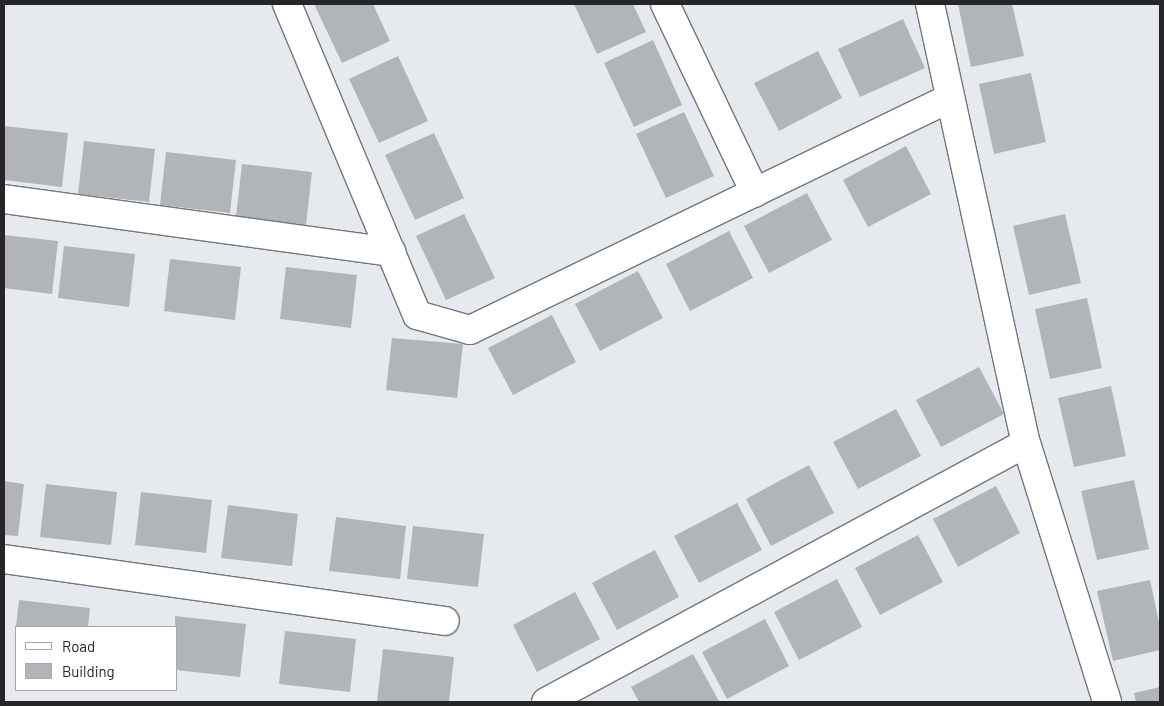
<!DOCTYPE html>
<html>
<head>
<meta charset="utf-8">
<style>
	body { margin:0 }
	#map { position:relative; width:1164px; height:706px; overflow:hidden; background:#e6eaef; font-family:Barlow,sans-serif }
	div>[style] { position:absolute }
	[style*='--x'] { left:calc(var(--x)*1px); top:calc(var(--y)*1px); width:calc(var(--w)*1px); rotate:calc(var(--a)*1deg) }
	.building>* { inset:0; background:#b1b5b9 }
	.roads { filter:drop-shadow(1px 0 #73767a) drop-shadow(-1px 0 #73767a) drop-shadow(0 1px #73767a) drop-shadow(0 -1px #73767a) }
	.minor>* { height:28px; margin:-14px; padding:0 14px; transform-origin:14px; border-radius:14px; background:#fff }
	span { translate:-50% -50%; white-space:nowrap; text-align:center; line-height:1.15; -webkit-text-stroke:4px #fff; paint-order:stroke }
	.frame { position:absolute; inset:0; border:5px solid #252628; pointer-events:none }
	.legend { position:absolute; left:15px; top:626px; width:162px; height:65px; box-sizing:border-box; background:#fff; border:1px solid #a8a8a9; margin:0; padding:6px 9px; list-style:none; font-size:15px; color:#252628 }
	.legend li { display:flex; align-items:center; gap:10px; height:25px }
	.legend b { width:25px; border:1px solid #a8a8a9 }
</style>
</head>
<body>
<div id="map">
	<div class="building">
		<i style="clip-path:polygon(314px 4px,373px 4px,390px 41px,342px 63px)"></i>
		<i style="clip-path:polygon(574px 4px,633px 4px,646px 32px,597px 54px)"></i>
		<i style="clip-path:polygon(958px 4px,1012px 4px,1024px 56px,971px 67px)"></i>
		<i style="clip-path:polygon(903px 19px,925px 68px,860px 97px,838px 49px)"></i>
		<i style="clip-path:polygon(653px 40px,682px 105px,634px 127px,604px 63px)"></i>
		<i style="clip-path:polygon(818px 51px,842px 98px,779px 131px,754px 83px)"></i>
		<i style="clip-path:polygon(398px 56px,428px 121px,379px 143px,349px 79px)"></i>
		<i style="clip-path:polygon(1031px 73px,1046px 142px,994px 154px,979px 84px)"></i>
		<i style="clip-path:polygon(684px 112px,714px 176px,666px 198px,636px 134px)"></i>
		<i style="clip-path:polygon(4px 126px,68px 133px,62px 187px,4px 180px)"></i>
		<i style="clip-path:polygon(434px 133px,464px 198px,415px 220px,385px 155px)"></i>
		<i style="clip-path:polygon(84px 141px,155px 149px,149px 202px,78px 194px)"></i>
		<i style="clip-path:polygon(906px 146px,931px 194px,868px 227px,843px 180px)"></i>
		<i style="clip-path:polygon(166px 152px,236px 160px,230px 213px,160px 205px)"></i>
		<i style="clip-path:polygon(242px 164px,312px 172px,306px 225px,236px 217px)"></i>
		<i style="clip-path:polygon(807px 193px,832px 240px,769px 273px,744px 226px)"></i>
		<i style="clip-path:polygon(464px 214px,495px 278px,446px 300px,416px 236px)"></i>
		<i style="clip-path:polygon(1065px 214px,1081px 283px,1029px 295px,1013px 226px)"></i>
		<i style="clip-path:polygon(729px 231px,753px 278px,690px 311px,666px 264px)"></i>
		<i style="clip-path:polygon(4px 235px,58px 241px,52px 294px,4px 288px)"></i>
		<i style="clip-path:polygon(64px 246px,135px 254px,129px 307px,58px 298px)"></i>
		<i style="clip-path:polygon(170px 259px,241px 267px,235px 320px,164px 311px)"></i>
		<i style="clip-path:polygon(286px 267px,357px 275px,351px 328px,280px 319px)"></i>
		<i style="clip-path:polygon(638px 271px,663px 318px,600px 351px,575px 304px)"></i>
		<i style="clip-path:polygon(1087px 298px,1102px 368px,1050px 379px,1035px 309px)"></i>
		<i style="clip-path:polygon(552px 315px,576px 362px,513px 395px,488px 348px)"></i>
		<i style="clip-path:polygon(392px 338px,463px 344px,457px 398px,386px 390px)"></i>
		<i style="clip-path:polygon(979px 367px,1004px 414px,941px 447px,916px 400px)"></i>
		<i style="clip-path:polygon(1111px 386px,1126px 456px,1074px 467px,1058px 398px)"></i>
		<i style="clip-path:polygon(896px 409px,921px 456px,858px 489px,833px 442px)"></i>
		<i style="clip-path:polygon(809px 465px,834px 513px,771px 546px,746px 499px)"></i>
		<i style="clip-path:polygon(1134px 480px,1149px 549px,1097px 560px,1081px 491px)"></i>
		<i style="clip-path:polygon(4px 481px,24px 484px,18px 536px,4px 535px)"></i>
		<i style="clip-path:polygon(46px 484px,117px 492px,111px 545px,40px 537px)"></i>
		<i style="clip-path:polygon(996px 486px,1020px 533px,958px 567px,933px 519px)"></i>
		<i style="clip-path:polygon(141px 492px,212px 500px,206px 553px,135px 545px)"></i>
		<i style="clip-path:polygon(737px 503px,762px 550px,699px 583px,674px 536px)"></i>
		<i style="clip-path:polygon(228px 505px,298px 514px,292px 566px,221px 558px)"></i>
		<i style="clip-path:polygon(336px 517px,406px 526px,400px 579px,329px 571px)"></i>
		<i style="clip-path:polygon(413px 526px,484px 534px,478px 587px,407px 579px)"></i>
		<i style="clip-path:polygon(918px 535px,943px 582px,880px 615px,855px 568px)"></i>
		<i style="clip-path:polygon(655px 550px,679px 597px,617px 630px,592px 583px)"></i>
		<i style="clip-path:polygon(837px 579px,862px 627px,799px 660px,774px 612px)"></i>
		<i style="clip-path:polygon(1150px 580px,1160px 627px,1160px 650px,1113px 661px,1097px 591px)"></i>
		<i style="clip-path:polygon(575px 592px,600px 639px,537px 672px,513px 625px)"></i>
		<i style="clip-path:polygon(19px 600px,90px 608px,88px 627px,16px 627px)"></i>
		<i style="clip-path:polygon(175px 616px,246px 624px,240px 677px,176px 670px)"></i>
		<i style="clip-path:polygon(765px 619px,789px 666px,727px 699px,702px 652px)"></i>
		<i style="clip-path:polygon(285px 631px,356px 639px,350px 692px,279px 684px)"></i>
		<i style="clip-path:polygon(383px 649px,454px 657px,449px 702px,377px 702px)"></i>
		<i style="clip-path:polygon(693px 654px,719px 701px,639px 702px,631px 687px)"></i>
		<i style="clip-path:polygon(1160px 687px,1160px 702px,1136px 702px,1134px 693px)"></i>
	</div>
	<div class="roads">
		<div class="minor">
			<i style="--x:287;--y:4;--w:337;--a:67.3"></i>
			<i style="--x:417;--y:315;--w:55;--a:15.8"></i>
			<i style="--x:470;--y:330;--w:533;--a:-25.8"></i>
			<i style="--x:665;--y:4;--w:209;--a:64.5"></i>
			<i style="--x:930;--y:4;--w:449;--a:77.7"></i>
			<i style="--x:1026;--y:443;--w:271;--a:72.6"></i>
			<i style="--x:4;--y:199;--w:391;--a:7.8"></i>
			<i style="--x:4;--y:559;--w:445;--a:8"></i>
			<i style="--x:546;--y:702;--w:545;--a:-28.35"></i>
		</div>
	</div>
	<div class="frame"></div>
	<ul class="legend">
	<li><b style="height:6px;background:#fff"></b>Road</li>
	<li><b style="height:14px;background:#b1b5b9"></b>Building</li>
	</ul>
</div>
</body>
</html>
